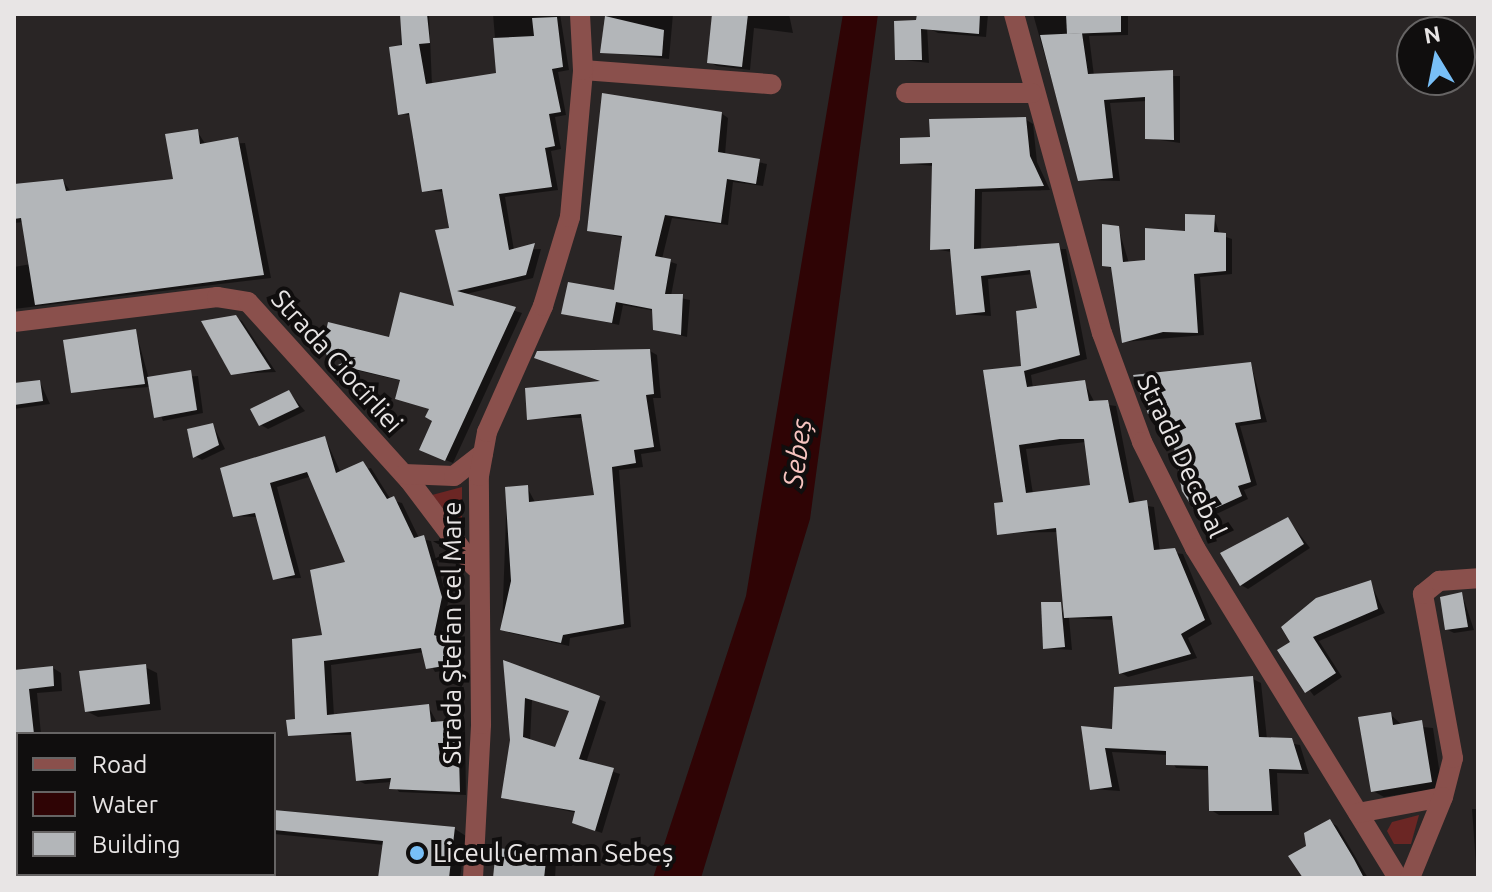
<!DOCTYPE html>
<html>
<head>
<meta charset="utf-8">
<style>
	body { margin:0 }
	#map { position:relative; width:1492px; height:892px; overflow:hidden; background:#292525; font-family:Ubuntu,sans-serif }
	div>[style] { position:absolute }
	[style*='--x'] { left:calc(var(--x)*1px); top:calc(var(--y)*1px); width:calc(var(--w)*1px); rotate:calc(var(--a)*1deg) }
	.green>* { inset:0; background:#6b2624 }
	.water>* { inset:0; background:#2f0405 }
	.shadow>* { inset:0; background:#0007 }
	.building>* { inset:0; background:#b3b6b9 }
	.street>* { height:20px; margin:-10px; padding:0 10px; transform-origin:10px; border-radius:10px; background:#8a504c }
	.dots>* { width:22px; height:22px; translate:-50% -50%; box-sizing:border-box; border:4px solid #100e0e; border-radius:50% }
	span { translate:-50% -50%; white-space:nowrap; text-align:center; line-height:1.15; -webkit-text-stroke:8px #100e0e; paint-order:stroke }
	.street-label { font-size:26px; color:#e8e5e5 }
	.poi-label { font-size:26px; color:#e8e5e5 }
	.left { translate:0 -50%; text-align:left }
	.water-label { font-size:28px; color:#f6c3bf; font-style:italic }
	.frame { position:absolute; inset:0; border:16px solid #e8e5e5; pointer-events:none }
	.legend { position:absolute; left:16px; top:732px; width:260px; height:144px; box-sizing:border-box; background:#100e0e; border:2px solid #666464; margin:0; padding:10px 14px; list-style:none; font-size:24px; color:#e8e5e5 }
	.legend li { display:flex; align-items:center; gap:16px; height:40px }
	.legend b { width:40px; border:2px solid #666464 }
	.north { position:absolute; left:1396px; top:16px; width:80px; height:80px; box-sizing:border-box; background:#100e0e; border:2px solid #666464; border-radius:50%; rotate:350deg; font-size:22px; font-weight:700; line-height:32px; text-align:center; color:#e8e5e5 }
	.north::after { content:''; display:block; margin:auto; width:28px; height:36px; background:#78bff7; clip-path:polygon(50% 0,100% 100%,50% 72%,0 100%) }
</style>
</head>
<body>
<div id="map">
	<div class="green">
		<i style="clip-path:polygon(462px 487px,462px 522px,458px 526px,432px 495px)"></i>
		<i style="clip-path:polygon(1419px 815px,1411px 844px,1394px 844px,1387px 831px,1392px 822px)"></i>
	</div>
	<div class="water">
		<i style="clip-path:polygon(843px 14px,878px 14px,810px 519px,701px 878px,653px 878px,746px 596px)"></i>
	</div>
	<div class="shadow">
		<i style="clip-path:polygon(401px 14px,429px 14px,432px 85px,498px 75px,493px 14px,560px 14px,569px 70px,558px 72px,566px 115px,555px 117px,561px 149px,551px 151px,558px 190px,505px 197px,514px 250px,541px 249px,533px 278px,462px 295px,522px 313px,453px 463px,428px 453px,435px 420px,430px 409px,397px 398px,402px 381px,347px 368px,355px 359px,329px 355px,390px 340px,457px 309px,445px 192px,424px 190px,412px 116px,400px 113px)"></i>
		<i style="clip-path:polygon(607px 14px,673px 14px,669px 59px,602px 52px)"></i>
		<i style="clip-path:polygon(714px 14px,789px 14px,793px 33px,754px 28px,750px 70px,717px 66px,709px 62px)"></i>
		<i style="clip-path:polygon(933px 14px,988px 14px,986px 37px,938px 33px,930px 29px)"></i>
		<i style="clip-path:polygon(1033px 14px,1128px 14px,1128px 35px,1089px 36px,1094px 76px,1180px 76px,1180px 143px,1147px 138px,1147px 101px,1110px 103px,1120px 181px,1080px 180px)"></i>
		<i style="clip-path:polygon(896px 23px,927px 26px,929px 63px,897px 59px)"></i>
		<i style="clip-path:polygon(721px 113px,728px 118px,725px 155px,767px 164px,763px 186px,733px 182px,728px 225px,672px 218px,662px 259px,677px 264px,671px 296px,690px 300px,687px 337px,655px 329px,655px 311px,623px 305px,619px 325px,563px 313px,616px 292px,623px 238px,589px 229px)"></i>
		<i style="clip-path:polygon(evenodd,1025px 119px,1033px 124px,1037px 162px,1050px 190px,982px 192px,981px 250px,1066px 249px,1087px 359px,1031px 375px,1033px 388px,1084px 382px,1095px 403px,1116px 406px,1135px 504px,1154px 507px,1160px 551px,1183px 554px,1212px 624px,1188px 638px,1197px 658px,1128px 677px,1120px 672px,1115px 620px,1069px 618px,1072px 650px,1045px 648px,1065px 607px,1058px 532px,999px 533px,1023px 367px,1039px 309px,1033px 274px,988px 279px,991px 316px,958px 314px,952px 252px,932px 249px,933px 166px,902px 163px,932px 138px,1025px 119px,1086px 442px,1092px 487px,1033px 494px,1026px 449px,1086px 442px)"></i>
		<i style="clip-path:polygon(197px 131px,206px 145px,245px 143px,271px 278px,14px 309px,14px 267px,31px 264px,24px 222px,14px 223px,14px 187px,63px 181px,72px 193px,175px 181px)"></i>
		<i style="clip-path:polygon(1214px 217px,1220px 235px,1232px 239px,1232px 274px,1200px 277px,1204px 335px,1124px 342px,1113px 269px,1104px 265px,1118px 227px,1129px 263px,1147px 262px)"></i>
		<i style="clip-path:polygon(235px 317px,242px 321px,276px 372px,232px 374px)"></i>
		<i style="clip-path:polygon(136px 332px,149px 379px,198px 376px,203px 413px,163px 421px,150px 387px,72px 392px)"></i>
		<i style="clip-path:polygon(650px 351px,657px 355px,661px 398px,653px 398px,661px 451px,641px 454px,643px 467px,619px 470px,631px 627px,570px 638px,569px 646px,510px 633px,502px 629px,507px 489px,527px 487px,536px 504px,596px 497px,584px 418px,528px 418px,604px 383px,544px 361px)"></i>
		<i style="clip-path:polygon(1251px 364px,1267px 422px,1240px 426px,1257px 485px,1244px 490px,1248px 499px,1206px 519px,1170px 413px,1149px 412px)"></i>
		<i style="clip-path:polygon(40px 382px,50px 404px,14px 409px,14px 385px)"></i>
		<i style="clip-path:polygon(289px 392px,305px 411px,268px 429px,261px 425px)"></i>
		<i style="clip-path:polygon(213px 425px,225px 449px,202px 460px,195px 456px)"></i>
		<i style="clip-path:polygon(325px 438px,341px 473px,371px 468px,391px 500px,402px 503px,419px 538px,431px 541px,448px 602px,441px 639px,452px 645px,457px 669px,435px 672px,424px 652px,331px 665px,334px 716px,428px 706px,438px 724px,465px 726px,466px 795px,399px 792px,392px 782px,365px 784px,357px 780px,353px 735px,290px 734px,347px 564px,312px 476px,277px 487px,301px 578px,275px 579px,258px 517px,234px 516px,223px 469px)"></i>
		<i style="clip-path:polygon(1288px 519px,1310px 548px,1248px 589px,1241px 585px)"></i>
		<i style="clip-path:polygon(1370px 582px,1385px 613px,1319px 641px,1342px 677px,1314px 696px,1280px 651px)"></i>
		<i style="clip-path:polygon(1462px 594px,1474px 630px,1454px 633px,1446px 629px)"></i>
		<i style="clip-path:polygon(evenodd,506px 663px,606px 702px,586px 763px,620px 774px,602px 833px,581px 826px,577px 813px,503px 797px,512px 740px,506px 663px,532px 700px,571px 711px,556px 750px,530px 741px,532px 700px)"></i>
		<i style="clip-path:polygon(145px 667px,157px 673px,161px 710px,98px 717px,86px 711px)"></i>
		<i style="clip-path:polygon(53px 668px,61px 673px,62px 691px,37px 693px,41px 734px,18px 734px,18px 773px,14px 672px)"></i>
		<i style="clip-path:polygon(1253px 679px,1261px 683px,1267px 739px,1300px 745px,1309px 774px,1277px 773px,1279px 815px,1219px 815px,1211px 810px,1210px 770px,1176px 768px,1168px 755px,1112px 752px,1120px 791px,1092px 789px,1083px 729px,1114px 731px)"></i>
		<i style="clip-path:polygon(1390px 714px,1402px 725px,1433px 728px,1442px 788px,1384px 797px,1373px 791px)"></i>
		<i style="clip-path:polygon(1472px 809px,1478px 809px,1478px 878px,1477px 878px)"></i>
		<i style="clip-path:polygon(274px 813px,455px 829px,466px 836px,460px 878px,385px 878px,385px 845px,274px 834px)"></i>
		<i style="clip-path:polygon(1330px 822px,1337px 826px,1368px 878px,1305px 878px,1308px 847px)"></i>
		<i style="clip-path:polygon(546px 855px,556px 861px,555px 878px,494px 878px)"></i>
		<i style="clip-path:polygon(39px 874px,72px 874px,73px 878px,40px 878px)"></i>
		<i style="clip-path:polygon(137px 874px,232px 874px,232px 878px,138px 878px)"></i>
	</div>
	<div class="building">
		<i style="clip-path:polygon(400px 14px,427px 14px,430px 43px,419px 44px,426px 84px,496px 73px,493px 38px,534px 36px,532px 18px,557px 17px,563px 67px,552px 69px,561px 112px,549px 114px,555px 146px,545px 148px,552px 187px,499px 194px,509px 250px,535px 243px,526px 275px,457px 291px,516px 307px,445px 461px,419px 450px,432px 421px,425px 417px,429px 409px,395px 399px,400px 380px,338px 365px,356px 357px,327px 356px,323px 345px,328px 322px,389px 337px,400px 292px,454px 306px,435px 230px,449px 228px,442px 189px,422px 192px,409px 113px,398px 115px,389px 47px,402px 45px)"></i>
		<i style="clip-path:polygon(712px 14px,748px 14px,742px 67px,707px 63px)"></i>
		<i style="clip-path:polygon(917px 14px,980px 14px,979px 34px,921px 29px,922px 60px,895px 60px,894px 21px,916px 20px)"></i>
		<i style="clip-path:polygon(1066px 14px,1121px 14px,1121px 32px,1067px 34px)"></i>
		<i style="clip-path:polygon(605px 16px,664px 30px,662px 56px,600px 53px)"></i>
		<i style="clip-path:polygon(1082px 33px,1088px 74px,1173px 70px,1174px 140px,1145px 139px,1145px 97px,1104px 100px,1113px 178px,1078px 181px,1040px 35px)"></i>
		<i style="clip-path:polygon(602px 93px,722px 112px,718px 152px,760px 159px,756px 184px,727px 179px,721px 223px,665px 215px,655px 256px,671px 259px,665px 294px,683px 294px,681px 335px,653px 330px,652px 309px,616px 302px,612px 323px,561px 314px,568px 282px,614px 290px,622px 236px,587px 231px)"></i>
		<i style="clip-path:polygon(evenodd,1026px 117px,1030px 156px,1044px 186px,975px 189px,974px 249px,1059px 243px,1080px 355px,1024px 371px,1027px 387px,1085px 380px,1089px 401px,1108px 400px,1129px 503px,1147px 500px,1154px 550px,1175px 548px,1205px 620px,1181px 634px,1191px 654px,1119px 674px,1112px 616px,1064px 618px,1056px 528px,997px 535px,994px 503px,1003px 502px,983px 370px,1021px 366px,1016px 311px,1037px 308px,1030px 270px,981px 276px,985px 312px,956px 315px,950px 249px,930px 250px,932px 163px,900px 164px,900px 138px,930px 137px,929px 119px,1026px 117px,1060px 439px,1084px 439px,1090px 485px,1026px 493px,1019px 445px,1060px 439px)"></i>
		<i style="clip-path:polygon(198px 129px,200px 144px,238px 137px,264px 275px,35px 305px,21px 218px,14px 219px,14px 184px,63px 179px,66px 191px,173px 179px,165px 134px)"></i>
		<i style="clip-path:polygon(1185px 214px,1215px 215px,1214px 232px,1226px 233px,1226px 271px,1194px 274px,1198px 333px,1163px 332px,1122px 343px,1111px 267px,1102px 266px,1102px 224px,1119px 226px,1123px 262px,1145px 260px,1145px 228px,1185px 231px)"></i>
		<i style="clip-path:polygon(236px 315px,271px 369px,231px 375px,201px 321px)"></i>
		<i style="clip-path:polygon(136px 329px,145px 384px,71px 393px,63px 340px)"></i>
		<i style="clip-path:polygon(650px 349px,654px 394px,646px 395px,654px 447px,634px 450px,636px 463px,612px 467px,624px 624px,563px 635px,561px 643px,500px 630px,511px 581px,505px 487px,528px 485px,529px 502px,594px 495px,581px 414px,527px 420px,525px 388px,600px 381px,534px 358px,537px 351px)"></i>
		<i style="clip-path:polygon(1251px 362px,1261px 419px,1235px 423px,1251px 482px,1238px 486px,1242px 496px,1198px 516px,1182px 491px,1167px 409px,1148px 414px,1133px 375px)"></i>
		<i style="clip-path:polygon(191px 370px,197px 410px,154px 418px,147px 377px)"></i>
		<i style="clip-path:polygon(40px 380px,43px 401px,14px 405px,14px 383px)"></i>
		<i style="clip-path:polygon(289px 390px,299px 407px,259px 426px,250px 409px)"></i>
		<i style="clip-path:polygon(213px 423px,219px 445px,193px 458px,187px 429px)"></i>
		<i style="clip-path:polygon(325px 436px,336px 473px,363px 461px,387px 499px,394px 496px,414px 538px,424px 535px,442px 597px,434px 635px,445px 639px,450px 665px,426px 669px,421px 648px,324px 661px,327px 715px,429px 704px,431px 722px,458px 720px,460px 792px,389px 789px,391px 778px,356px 781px,351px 732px,288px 736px,286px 720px,295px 719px,292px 639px,322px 635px,310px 570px,345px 562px,307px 472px,270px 483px,295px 575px,273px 580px,255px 513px,233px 517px,220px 468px)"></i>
		<i style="clip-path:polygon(1288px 517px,1304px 544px,1240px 586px,1220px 553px)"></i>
		<i style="clip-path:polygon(1371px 580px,1378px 609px,1313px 637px,1336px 673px,1305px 693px,1277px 650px,1290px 642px,1281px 627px,1316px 598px)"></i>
		<i style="clip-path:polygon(1462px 592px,1468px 627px,1445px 630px,1440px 597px)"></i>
		<i style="clip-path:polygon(1041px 602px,1061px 602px,1065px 647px,1043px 649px)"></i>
		<i style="clip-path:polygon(evenodd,503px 660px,600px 696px,579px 759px,614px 768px,595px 831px,572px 823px,575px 811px,501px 798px,510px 740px,503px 660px,525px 698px,569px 711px,555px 747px,523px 737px,525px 698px)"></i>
		<i style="clip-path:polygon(146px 664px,150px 704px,85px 712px,79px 671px)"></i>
		<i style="clip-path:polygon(53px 666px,54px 686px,29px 689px,34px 734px,14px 734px,14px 670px)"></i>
		<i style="clip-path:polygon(1253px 676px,1259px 737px,1292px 738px,1302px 770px,1269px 769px,1272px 811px,1209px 811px,1208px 766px,1166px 765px,1166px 751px,1105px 748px,1112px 787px,1090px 790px,1081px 726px,1112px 729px,1114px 687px)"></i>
		<i style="clip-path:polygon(1391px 712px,1393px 725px,1422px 720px,1432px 782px,1371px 792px,1358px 717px)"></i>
		<i style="clip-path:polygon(274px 810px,455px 827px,449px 878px,378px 878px,383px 841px,274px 830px)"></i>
		<i style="clip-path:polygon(1330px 819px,1354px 859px,1364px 878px,1303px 878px,1288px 856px,1306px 846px,1304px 833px)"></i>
		<i style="clip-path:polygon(496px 848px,547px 853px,544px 878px,493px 878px)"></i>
	</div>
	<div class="street">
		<i style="--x:1014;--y:14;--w:331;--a:74.6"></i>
		<i style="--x:1102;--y:333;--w:116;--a:69.8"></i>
		<i style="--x:1142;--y:442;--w:119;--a:63.4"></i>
		<i style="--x:1195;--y:548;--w:387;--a:58.4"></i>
		<i style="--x:583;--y:70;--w:189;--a:4.3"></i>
		<i style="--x:906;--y:93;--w:126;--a:0"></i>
		<i style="--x:14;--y:322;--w:205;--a:-7"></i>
		<i style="--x:217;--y:297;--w:31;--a:9"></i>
		<i style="--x:248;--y:302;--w:240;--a:47.9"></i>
		<i style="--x:409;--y:480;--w:108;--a:52.9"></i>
		<i style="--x:404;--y:474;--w:50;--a:2.3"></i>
		<i style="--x:454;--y:476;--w:37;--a:-38"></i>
		<i style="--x:1443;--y:797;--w:40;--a:-75.6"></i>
		<i style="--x:1453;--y:758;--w:167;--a:-100.4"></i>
		<i style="--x:1423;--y:594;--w:21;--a:-39"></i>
		<i style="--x:1439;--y:581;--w:39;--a:-4"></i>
		<i style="--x:1358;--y:813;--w:86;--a:-10.7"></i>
		<i style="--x:1443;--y:797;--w:87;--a:112.2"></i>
		<i style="--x:473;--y:878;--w:154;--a:-87"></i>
		<i style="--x:481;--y:724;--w:248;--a:-90.5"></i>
		<i style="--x:479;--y:476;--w:45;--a:-79.7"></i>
		<i style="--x:487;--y:432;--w:138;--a:-66"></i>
		<i style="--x:543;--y:306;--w:93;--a:-73.1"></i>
		<i style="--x:570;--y:217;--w:148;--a:-84.9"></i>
		<i style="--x:583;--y:70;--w:56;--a:-93.1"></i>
	</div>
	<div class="dots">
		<i style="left:417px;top:853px;background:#78bff7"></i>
	</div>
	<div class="street-label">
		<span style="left:337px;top:361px;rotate:48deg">Strada Ciocîrliei</span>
		<span style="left:1182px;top:456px;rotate:65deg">Strada Decebal</span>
		<span style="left:452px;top:633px;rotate:-90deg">Strada Ștefan cel Mare</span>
	</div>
	<div class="poi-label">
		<span class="left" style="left:433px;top:853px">Liceul German Sebeș</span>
	</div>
	<div class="water-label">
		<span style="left:797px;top:453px;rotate:-82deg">Sebeș</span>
	</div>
	<div class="frame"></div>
	<ul class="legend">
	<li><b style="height:10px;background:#8a504c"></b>Road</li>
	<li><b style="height:22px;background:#2f0405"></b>Water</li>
	<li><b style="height:22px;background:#b3b6b9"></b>Building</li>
	</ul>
	<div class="north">N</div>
</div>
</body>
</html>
